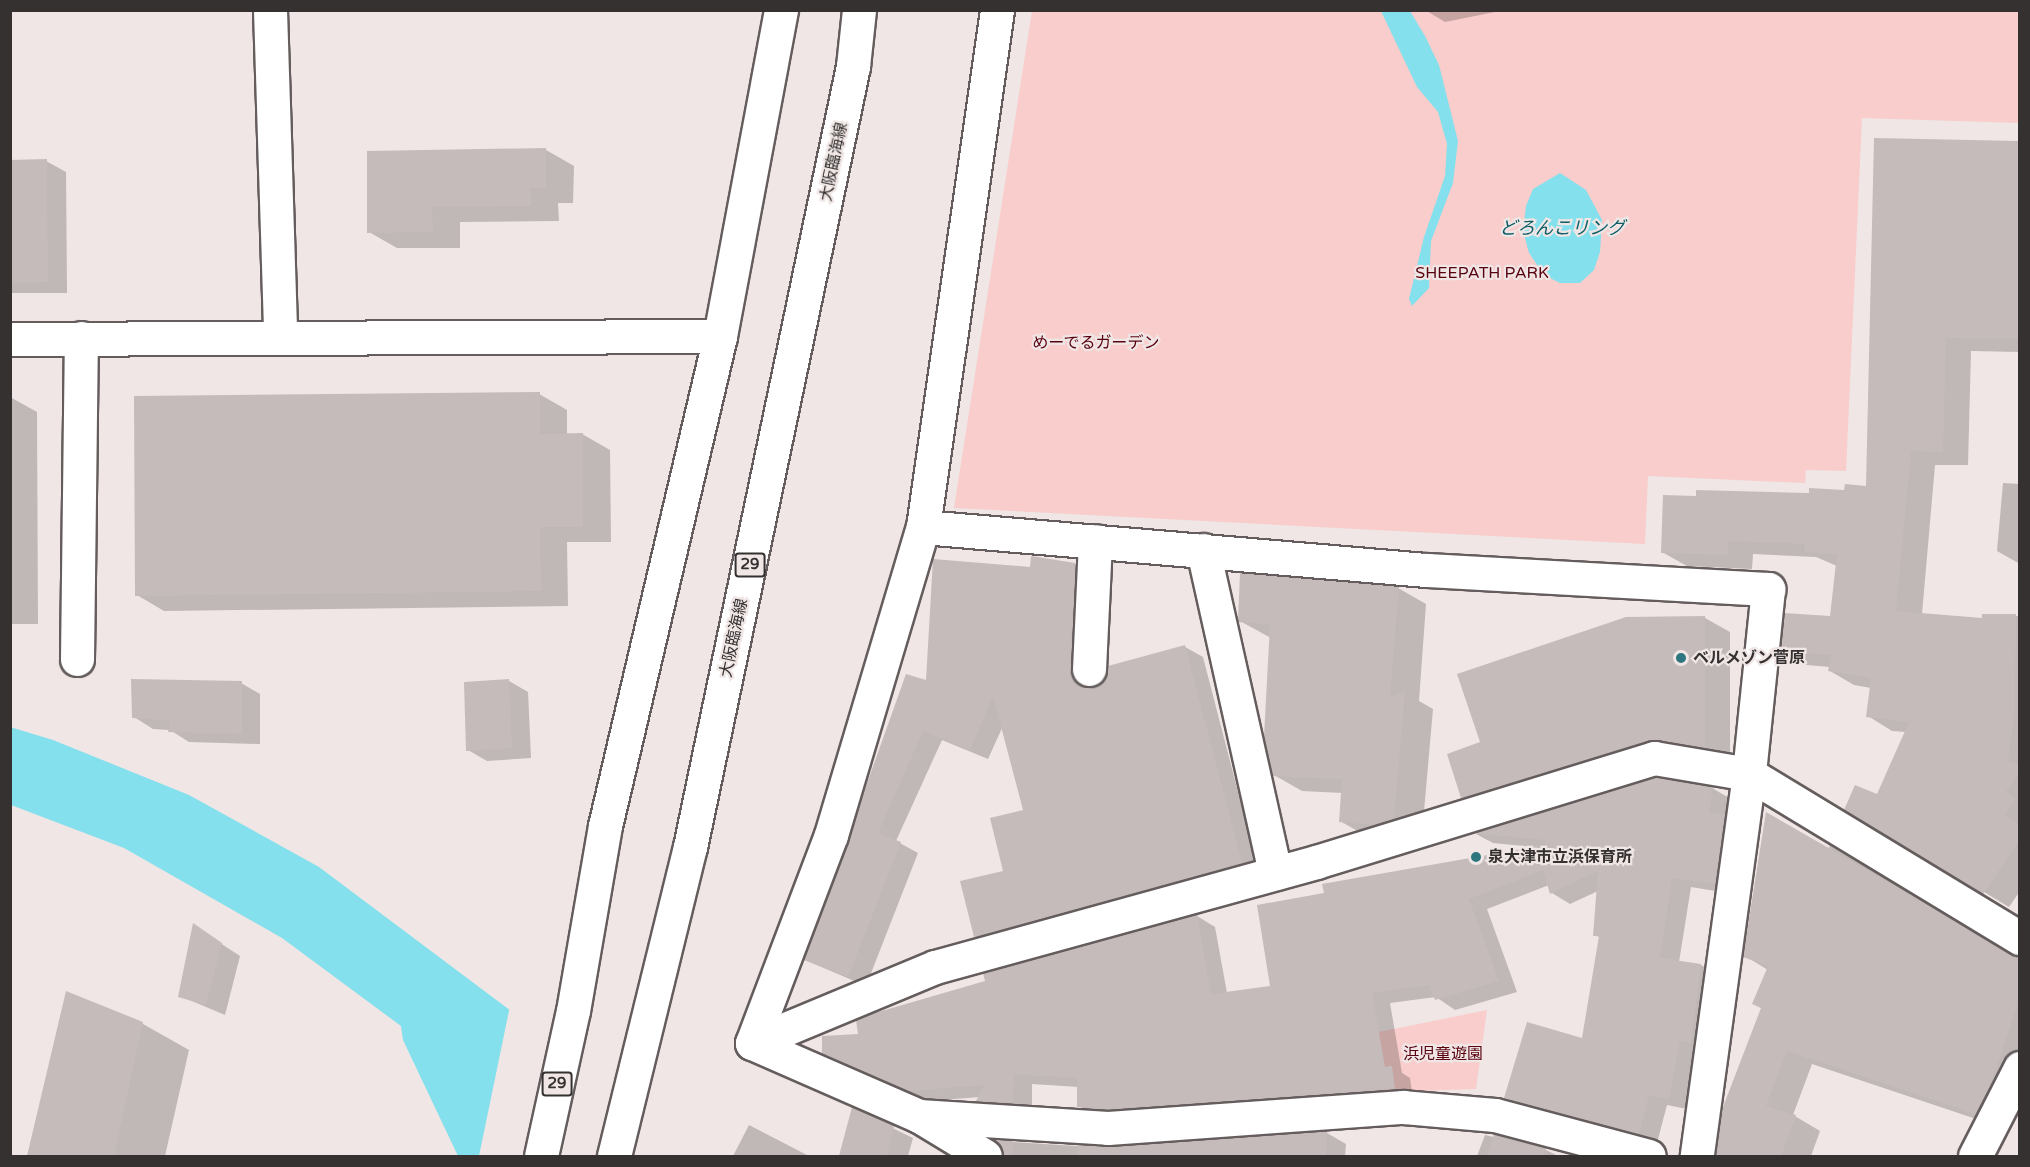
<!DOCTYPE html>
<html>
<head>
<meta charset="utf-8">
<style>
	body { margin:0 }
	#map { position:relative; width:2030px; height:1167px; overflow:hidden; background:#efe6e5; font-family:"Varela Round","Noto Sans JP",sans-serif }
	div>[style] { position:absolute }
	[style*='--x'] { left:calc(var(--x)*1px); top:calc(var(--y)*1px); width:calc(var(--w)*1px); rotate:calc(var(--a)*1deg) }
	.green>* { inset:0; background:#f8cdcb }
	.water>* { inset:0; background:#84e0ec }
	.pier>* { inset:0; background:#efe6e5 }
	.shadow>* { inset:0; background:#0003 }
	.building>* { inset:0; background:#c5bbbb }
	.roads { filter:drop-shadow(2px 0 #655d5d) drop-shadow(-2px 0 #655d5d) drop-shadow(0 2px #655d5d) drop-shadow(0 -2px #655d5d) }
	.minor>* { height:33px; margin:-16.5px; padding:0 16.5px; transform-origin:16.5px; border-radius:16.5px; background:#fff }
	.major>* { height:33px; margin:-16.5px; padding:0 16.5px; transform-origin:16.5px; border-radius:16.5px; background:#fff }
	.dots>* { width:16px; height:16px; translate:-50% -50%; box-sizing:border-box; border:3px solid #efe6e5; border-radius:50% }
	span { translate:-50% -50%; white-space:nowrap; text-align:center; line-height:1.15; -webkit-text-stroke:4.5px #efe6e5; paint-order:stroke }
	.shield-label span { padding:2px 4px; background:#efe6e5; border:2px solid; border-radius:4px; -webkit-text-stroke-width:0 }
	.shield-label { font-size:15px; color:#353131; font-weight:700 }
	.street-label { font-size:16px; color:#353131 }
	.park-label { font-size:16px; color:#59000f }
	.poi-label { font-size:16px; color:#353131; font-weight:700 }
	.left { translate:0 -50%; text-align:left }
	.water-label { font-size:18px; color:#0c5d66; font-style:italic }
	.frame { position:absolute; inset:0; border:12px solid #353131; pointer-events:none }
</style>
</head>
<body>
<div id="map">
	<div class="green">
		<i style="clip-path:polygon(1032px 11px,2019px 11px,2019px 123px,1862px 118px,1846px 471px,1806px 470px,1805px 483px,1648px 476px,1645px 544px,954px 508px)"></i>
		<i style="clip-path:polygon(1487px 1010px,1476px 1089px,1384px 1092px,1379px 1032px)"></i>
	</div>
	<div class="water">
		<i style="clip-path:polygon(1381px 11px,1410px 11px,1425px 36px,1439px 65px,1458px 141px,1453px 183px,1431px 241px,1429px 288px,1412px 306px,1409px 299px,1424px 237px,1445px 176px,1447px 144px,1438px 112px,1417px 87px)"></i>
		<i style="clip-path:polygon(1560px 173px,1586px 190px,1602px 220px,1600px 252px,1594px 270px,1580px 283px,1560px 283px,1544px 275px,1529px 253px,1523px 231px,1526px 206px,1533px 189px)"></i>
		<i style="clip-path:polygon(10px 727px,53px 740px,189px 795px,319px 867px,523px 1020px,618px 1156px,458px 1156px,403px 1040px,401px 1026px,282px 938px,124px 848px,11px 805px)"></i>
	</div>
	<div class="pier">
		<i style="clip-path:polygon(510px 1006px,526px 1018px,621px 1156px,479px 1156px)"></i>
	</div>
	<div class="shadow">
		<i style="clip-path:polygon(1425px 10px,1505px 10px,1445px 22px)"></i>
		<i style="clip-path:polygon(1876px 140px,2020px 142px,2020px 352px,1971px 351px,1968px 465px,1935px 465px,1922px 614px,1983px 620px,1983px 616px,2020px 616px,2020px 891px,2009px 907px,1984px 892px,1877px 796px,1906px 732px,1892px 731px,1868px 716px,1871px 688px,1854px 685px,1830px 671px,1830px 667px,1807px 665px,1782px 650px,1832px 617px,1837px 566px,1816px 557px,1753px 554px,1752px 569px,1687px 566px,1662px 552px,1810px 495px,1868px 487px)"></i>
		<i style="clip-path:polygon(546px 150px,574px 166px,573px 203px,558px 203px,559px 221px,460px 222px,460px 248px,397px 248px,369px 232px)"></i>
		<i style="clip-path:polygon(10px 161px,46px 161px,66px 172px,67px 293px,10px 293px)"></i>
		<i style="clip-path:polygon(539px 394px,567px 410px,567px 434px,582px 434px,610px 450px,611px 542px,567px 542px,568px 606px,164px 611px,137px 595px)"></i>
		<i style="clip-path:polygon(10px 397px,37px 412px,38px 624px,10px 624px)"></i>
		<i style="clip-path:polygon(2003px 483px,2020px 484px,2020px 564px,1997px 551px)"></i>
		<i style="clip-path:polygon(1075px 564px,1093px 575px,1088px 680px,1092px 687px,1185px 647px,1203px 657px,1259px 873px,993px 946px,975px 936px,1004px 872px,1025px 811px,1003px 726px,988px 759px,942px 740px,896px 841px,918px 853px,866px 986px,805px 960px,928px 682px,1031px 569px)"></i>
		<i style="clip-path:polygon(1398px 588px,1426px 604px,1419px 701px,1433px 709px,1422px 834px,1368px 837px,1340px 821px,1343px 793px,1302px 791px,1274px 775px,1271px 638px,1240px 621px)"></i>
		<i style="clip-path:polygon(1626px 618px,1705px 618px,1730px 632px,1730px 761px,1675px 754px,1487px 811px,1462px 797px,1482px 743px)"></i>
		<i style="clip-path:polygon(509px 681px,528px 692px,531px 758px,487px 761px,468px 750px)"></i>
		<i style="clip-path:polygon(241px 683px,260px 694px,260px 744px,189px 742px,170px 730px,153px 729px,134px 717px)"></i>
		<i style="clip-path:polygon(1655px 779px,1712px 788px,1731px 799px,1734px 894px,1691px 887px,1679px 962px,1701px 965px,1719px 976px,1687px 1109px,1667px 1105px,1657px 1143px,1525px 1108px,1506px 1097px,1583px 1040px,1601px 938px,1595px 935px,1598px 891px,1570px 904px,1552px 893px,1549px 885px,1487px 909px,1517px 992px,1455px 1010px,1436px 997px,1390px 1003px,1402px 1073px,1410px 1078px,1413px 1099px,1098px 1117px,1079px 1106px,1079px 1087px,1032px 1084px,1032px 1113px,996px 1111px,978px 1100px,980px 1097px,928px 1101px,824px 1052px,859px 1035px,1197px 916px,1215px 927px,1227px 993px,1272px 987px,1326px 894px,1535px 847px,1493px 843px,1476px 834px)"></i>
		<i style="clip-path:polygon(1830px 846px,2020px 957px,2020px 1086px,2000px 1127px,1812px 1064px,1793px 1115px,1820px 1131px,1811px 1156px,1717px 1156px,1724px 1108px,1762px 1008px,1768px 970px,1745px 956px)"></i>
		<i style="clip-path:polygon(194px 926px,240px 956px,225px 1015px,180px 996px)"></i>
		<i style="clip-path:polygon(67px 993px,143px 1024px,189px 1050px,165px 1156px,28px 1156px)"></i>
		<i style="clip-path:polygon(857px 1111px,913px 1138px,908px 1156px,846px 1156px)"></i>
		<i style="clip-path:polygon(749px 1125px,805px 1154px,810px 1156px,733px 1156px)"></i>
		<i style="clip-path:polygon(1327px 1133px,1346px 1144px,1345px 1156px,1005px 1156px,997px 1141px,1109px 1148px)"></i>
		<i style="clip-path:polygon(1485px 1135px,1546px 1150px,1558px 1156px,1477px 1156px)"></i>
	</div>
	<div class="building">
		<i style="clip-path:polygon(1874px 138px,2019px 141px,2019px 339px,1946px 338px,1943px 452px,1911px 451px,1896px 611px,1982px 618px,1982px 614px,2016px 614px,2015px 706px,2008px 761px,2019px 764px,2019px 774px,2006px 791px,2016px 800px,2005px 814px,2019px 825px,2019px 841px,1983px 894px,1844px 810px,1855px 785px,1877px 794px,1909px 722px,1866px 717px,1871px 678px,1828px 671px,1831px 655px,1780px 651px,1784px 613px,1830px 616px,1837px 554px,1804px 552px,1805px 544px,1728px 541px,1728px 555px,1661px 553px,1663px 495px,1696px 496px,1696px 490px,1809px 493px,1809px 488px,1844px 490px,1845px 484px,1866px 486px)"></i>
		<i style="clip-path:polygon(546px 148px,546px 188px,531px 188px,531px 206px,432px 207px,433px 232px,367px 233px,367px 151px)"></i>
		<i style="clip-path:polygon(47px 159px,48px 282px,10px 283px,10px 160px)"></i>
		<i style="clip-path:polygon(540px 392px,540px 434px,583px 433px,583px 527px,540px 527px,541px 591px,135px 596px,134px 396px)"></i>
		<i style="clip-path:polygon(1031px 556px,1075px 563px,1070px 668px,1079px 685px,1098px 685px,1105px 679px,1108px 666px,1185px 645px,1242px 863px,974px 937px,960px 881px,1003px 871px,990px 818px,1023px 810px,993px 696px,970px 750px,923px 731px,878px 833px,901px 842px,848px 977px,804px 960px,906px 674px,926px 680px,933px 559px,1030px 567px)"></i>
		<i style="clip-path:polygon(1240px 573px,1399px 586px,1390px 697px,1405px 692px,1394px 818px,1374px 825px,1339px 822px,1342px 779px,1273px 776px,1264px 736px,1270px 625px,1238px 622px)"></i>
		<i style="clip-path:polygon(1705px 616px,1705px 748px,1649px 740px,1461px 798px,1447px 754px,1480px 742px,1457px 674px,1626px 617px)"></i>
		<i style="clip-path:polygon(131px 679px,242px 681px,242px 734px,168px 732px,170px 721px,132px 718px)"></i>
		<i style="clip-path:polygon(509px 679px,512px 748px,466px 751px,464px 682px)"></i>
		<i style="clip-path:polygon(1655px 777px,1713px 787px,1709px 813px,1725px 815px,1715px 884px,1672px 878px,1660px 958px,1701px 964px,1691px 1043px,1680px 1041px,1669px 1099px,1649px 1095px,1639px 1134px,1504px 1098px,1527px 1022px,1582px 1038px,1599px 936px,1593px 936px,1598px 871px,1550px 894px,1543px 870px,1469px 899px,1499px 981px,1435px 1000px,1429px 985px,1372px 993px,1385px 1067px,1392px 1066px,1395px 1089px,1108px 1109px,1077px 1107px,1077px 1078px,1014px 1074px,1013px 1103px,976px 1101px,984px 1085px,908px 1091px,822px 1053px,822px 1036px,858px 1034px,856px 1020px,868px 1015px,985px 981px,983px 973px,1197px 914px,1211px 994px,1270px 986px,1257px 905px,1324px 893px,1322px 884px,1545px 845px,1545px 840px,1473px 833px)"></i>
		<i style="clip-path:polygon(1766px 812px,2019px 957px,2019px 1000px,1991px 1084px,1975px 1114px,1787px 1051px,1766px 1106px,1796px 1115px,1781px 1156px,1716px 1156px,1723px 1107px,1761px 1008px,1752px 1004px,1768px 966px,1743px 957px)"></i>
		<i style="clip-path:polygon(193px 923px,222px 943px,206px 1005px,178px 997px)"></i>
		<i style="clip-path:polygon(66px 991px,143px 1022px,114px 1156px,27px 1156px)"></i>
		<i style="clip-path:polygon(852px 1107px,894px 1126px,887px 1156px,839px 1156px)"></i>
		<i style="clip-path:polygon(1327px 1131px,1326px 1155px,1078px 1156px,1077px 1145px,1109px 1147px)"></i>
		<i style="clip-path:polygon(1494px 1134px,1546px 1148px,1544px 1156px,1487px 1156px)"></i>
		<i style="clip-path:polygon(994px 1140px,1013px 1141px,1013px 1156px,1004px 1156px)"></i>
	</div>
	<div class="roads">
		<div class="minor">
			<i style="--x:270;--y:10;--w:326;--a:88.2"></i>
			<i style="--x:10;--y:339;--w:710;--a:-0.24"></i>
			<i style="--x:923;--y:527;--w:505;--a:4.89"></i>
			<i style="--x:1426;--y:570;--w:343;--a:3.2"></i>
			<i style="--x:1768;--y:589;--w:186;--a:95.9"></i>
			<i style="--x:1749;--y:774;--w:386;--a:97.8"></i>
			<i style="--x:1203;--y:550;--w:331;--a:77.4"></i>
			<i style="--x:77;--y:659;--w:321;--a:-89.3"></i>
			<i style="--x:1089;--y:669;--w:128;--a:-87.3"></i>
			<i style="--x:752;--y:1043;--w:198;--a:-22.6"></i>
			<i style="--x:935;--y:967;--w:395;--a:-15.4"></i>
			<i style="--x:1316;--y:862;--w:354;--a:-17.1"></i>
			<i style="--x:1654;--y:758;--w:96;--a:9.6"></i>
			<i style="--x:1749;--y:774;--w:317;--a:31.2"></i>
			<i style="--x:752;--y:1043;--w:222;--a:-69.2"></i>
			<i style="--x:831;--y:835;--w:321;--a:-73.4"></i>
			<i style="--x:923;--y:527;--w:522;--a:-81.85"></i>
			<i style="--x:752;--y:1043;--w:182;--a:23.6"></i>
			<i style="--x:919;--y:1116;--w:77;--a:31.2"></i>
			<i style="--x:919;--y:1116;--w:189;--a:3.6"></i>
			<i style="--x:1108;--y:1128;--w:296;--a:-4.1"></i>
			<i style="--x:1403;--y:1107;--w:92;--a:5"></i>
			<i style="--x:1495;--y:1115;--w:159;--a:14.9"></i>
			<i style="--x:1975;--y:1156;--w:99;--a:-62.9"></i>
		</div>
		<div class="major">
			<i style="--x:541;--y:1156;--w:148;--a:-77.6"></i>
			<i style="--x:573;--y:1011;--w:188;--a:-80.2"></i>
			<i style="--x:605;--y:826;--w:503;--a:-76.79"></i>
			<i style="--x:720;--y:336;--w:332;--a:-79.4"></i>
			<i style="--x:614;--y:1156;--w:318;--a:-76.2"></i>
			<i style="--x:690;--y:847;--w:798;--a:-78.21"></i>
			<i style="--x:853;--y:66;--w:56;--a:-83.9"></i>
		</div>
	</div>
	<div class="dots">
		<i style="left:1681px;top:658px;background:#2e767f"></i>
		<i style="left:1476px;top:857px;background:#2e767f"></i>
	</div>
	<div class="shield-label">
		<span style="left:750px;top:565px">29</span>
		<span style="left:557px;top:1084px">29</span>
	</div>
	<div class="street-label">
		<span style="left:834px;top:162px;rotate:-78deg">大阪臨海線</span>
		<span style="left:734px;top:638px;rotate:-78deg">大阪臨海線</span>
	</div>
	<div class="park-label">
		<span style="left:1482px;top:273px">SHEEPATH PARK</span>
		<span style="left:1096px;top:343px">めーでるガーデン</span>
		<span style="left:1443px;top:1054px">浜児童遊園</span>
	</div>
	<div class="poi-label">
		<span class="left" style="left:1693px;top:658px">ベルメゾン菅原</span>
		<span class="left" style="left:1488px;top:857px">泉大津市立浜保育所</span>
	</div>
	<div class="water-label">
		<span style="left:1562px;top:228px">どろんこリング</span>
	</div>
	<div class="frame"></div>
</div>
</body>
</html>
